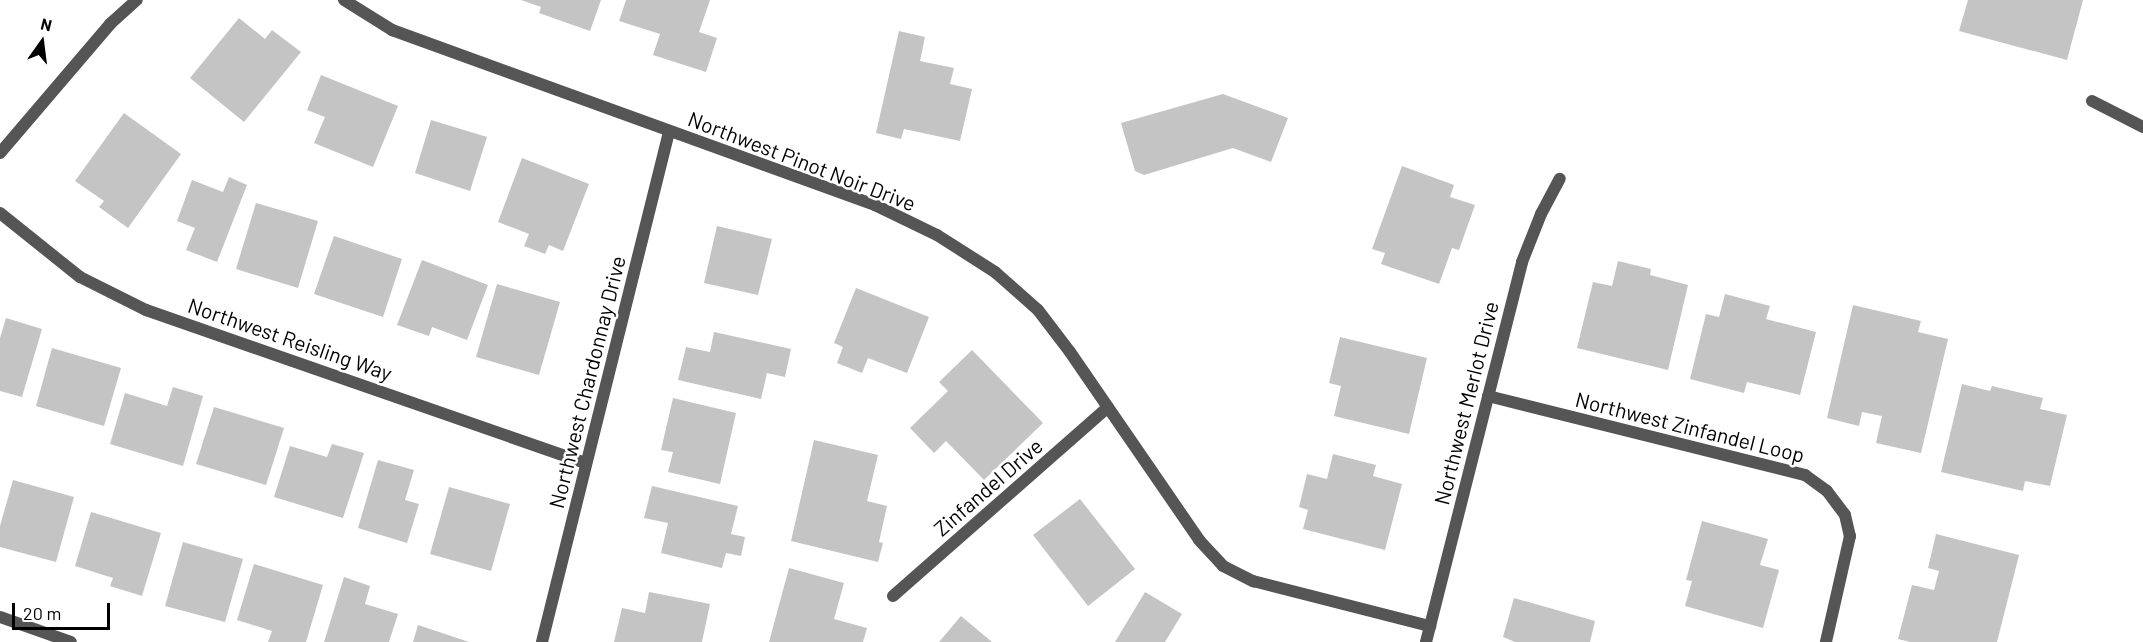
<!DOCTYPE html>
<html>
<head>
<meta charset="utf-8">
<style>
	body { margin:0 }
	#map { position:relative; width:2143px; height:642px; overflow:hidden; background:#fff; font-family:Barlow,sans-serif }
	div>[style] { position:absolute }
	[style*='--x'] { left:calc(var(--x)*1px); top:calc(var(--y)*1px); width:calc(var(--w)*1px); rotate:calc(var(--a)*1deg) }
	.building>* { inset:0; background:#c4c4c4 }
	.street>* { height:12px; margin:-6px; padding:0 6px; transform-origin:6px; border-radius:6px; background:#555 }
	span { translate:-50% -50%; white-space:nowrap; text-align:center; line-height:1.15; -webkit-text-stroke:5px #fff; paint-order:stroke }
	.street-label { font-size:21px; color:#000 }
	.north { position:absolute; left:12px; top:12px; width:60px; height:60px; -webkit-text-stroke:4px #fff; paint-order:stroke; rotate:14deg; font-size:16px; font-weight:700; line-height:24px; text-align:center; color:#000 }
	.north::after { content:''; display:block; margin:auto; width:21px; height:27px; background:#000; clip-path:polygon(50% 0,100% 100%,50% 72%,0 100%) }
	.scale { position:absolute; left:12px; top:603px; width:98px; height:27px; box-sizing:border-box; border:3px solid #000; border-top:0; padding-left:8px; font-size:18px; line-height:21px; white-space:nowrap; color:#000; -webkit-text-stroke:4px #fff; paint-order:stroke }
</style>
</head>
<body>
<div id="map">
	<div class="building">
		<i style="clip-path:polygon(521px 0,601px 0,590px 31px,539px 13px,541px 7px)"></i>
		<i style="clip-path:polygon(626px 0,710px 0,699px 32px,717px 38px,706px 72px,653px 55px,660px 34px,619px 21px)"></i>
		<i style="clip-path:polygon(1968px 0,2083px 0,2067px 60px,1959px 31px)"></i>
		<i style="clip-path:polygon(239px 18px,265px 39px,272px 30px,301px 52px,244px 122px,190px 78px)"></i>
		<i style="clip-path:polygon(899px 31px,925px 37px,920px 61px,954px 68px,950px 84px,972px 89px,960px 141px,904px 129px,901px 139px,876px 133px)"></i>
		<i style="clip-path:polygon(321px 75px,398px 106px,373px 167px,314px 143px,325px 117px,307px 110px)"></i>
		<i style="clip-path:polygon(1223px 94px,1288px 118px,1271px 162px,1233px 148px,1144px 175px,1135px 171px,1121px 123px)"></i>
		<i style="clip-path:polygon(124px 113px,181px 154px,128px 228px,99px 207px,104px 201px,75px 181px)"></i>
		<i style="clip-path:polygon(431px 120px,487px 137px,470px 191px,415px 173px)"></i>
		<i style="clip-path:polygon(522px 158px,589px 184px,563px 251px,549px 245px,545px 254px,524px 246px,529px 234px,498px 222px)"></i>
		<i style="clip-path:polygon(1402px 166px,1454px 185px,1450px 197px,1475px 205px,1459px 250px,1452px 248px,1439px 284px,1381px 264px,1385px 253px,1372px 249px)"></i>
		<i style="clip-path:polygon(229px 177px,247px 185px,217px 262px,186px 250px,195px 228px,177px 221px,192px 180px,223px 192px)"></i>
		<i style="clip-path:polygon(256px 203px,318px 221px,298px 288px,236px 269px)"></i>
		<i style="clip-path:polygon(717px 226px,772px 239px,758px 295px,704px 283px)"></i>
		<i style="clip-path:polygon(334px 236px,402px 259px,383px 317px,314px 294px)"></i>
		<i style="clip-path:polygon(422px 260px,488px 285px,467px 340px,432px 327px,429px 336px,397px 325px)"></i>
		<i style="clip-path:polygon(1618px 261px,1651px 269px,1650px 275px,1688px 285px,1668px 370px,1577px 348px,1593px 282px,1612px 286px)"></i>
		<i style="clip-path:polygon(497px 284px,560px 302px,539px 375px,476px 357px)"></i>
		<i style="clip-path:polygon(856px 288px,929px 317px,907px 373px,868px 358px,862px 373px,837px 363px,843px 347px,834px 343px)"></i>
		<i style="clip-path:polygon(1725px 294px,1770px 306px,1766px 319px,1816px 332px,1800px 395px,1747px 382px,1744px 393px,1690px 379px,1706px 314px,1719px 317px)"></i>
		<i style="clip-path:polygon(1853px 305px,1921px 321px,1918px 332px,1948px 339px,1921px 453px,1876px 443px,1882px 416px,1862px 412px,1859px 426px,1827px 418px)"></i>
		<i style="clip-path:polygon(6px 318px,42px 329px,22px 397px,0 391px,0 338px)"></i>
		<i style="clip-path:polygon(714px 332px,791px 349px,785px 377px,767px 373px,761px 399px,678px 380px,686px 347px,710px 352px)"></i>
		<i style="clip-path:polygon(1340px 337px,1427px 358px,1409px 434px,1334px 416px,1341px 386px,1329px 383px)"></i>
		<i style="clip-path:polygon(52px 348px,121px 368px,104px 426px,36px 406px)"></i>
		<i style="clip-path:polygon(972px 350px,1043px 423px,984px 480px,946px 441px,934px 453px,910px 428px,948px 391px,939px 382px)"></i>
		<i style="clip-path:polygon(1962px 384px,1990px 391px,1992px 386px,2043px 398px,2040px 409px,2067px 415px,2050px 486px,2025px 481px,2023px 491px,1941px 472px)"></i>
		<i style="clip-path:polygon(173px 387px,203px 396px,183px 466px,110px 444px,125px 393px,167px 406px)"></i>
		<i style="clip-path:polygon(673px 398px,736px 413px,720px 484px,668px 472px,673px 452px,661px 450px)"></i>
		<i style="clip-path:polygon(214px 407px,284px 428px,266px 485px,196px 464px)"></i>
		<i style="clip-path:polygon(814px 440px,878px 455px,867px 501px,887px 506px,879px 542px,883px 543px,878px 562px,791px 541px)"></i>
		<i style="clip-path:polygon(332px 444px,364px 453px,343px 518px,274px 497px,290px 446px,327px 457px)"></i>
		<i style="clip-path:polygon(1333px 454px,1376px 465px,1373px 476px,1402px 484px,1385px 550px,1303px 529px,1308px 510px,1299px 507px,1307px 474px,1327px 479px)"></i>
		<i style="clip-path:polygon(378px 460px,414px 470px,405px 500px,419px 504px,407px 543px,358px 528px)"></i>
		<i style="clip-path:polygon(13px 480px,74px 497px,56px 562px,0 547px,0 526px)"></i>
		<i style="clip-path:polygon(652px 486px,738px 506px,731px 534px,745px 537px,741px 556px,726px 553px,722px 568px,661px 553px,668px 523px,644px 518px)"></i>
		<i style="clip-path:polygon(449px 487px,510px 504px,491px 571px,430px 554px)"></i>
		<i style="clip-path:polygon(1080px 499px,1135px 569px,1088px 606px,1033px 535px)"></i>
		<i style="clip-path:polygon(91px 512px,161px 533px,142px 596px,110px 586px,113px 578px,75px 566px)"></i>
		<i style="clip-path:polygon(1702px 521px,1768px 539px,1760px 565px,1779px 570px,1763px 628px,1685px 606px,1692px 581px,1686px 580px)"></i>
		<i style="clip-path:polygon(1936px 534px,2019px 555px,1997px 642px,1910px 642px,1898px 639px,1912px 585px,1934px 590px,1939px 571px,1928px 568px)"></i>
		<i style="clip-path:polygon(183px 542px,243px 559px,225px 622px,165px 606px)"></i>
		<i style="clip-path:polygon(254px 564px,323px 585px,306px 642px,268px 642px,272px 631px,237px 620px)"></i>
		<i style="clip-path:polygon(789px 568px,844px 583px,834px 619px,867px 628px,863px 642px,769px 642px)"></i>
		<i style="clip-path:polygon(344px 577px,370px 586px,365px 604px,398px 614px,389px 642px,324px 642px)"></i>
		<i style="clip-path:polygon(649px 592px,710px 604px,702px 642px,614px 642px,622px 608px,645px 613px)"></i>
		<i style="clip-path:polygon(1145px 592px,1182px 614px,1165px 642px,1115px 642px)"></i>
		<i style="clip-path:polygon(1514px 598px,1595px 621px,1590px 642px,1515px 642px,1503px 637px)"></i>
		<i style="clip-path:polygon(961px 616px,992px 642px,939px 642px)"></i>
		<i style="clip-path:polygon(418px 625px,469px 642px,413px 642px)"></i>
	</div>
	<div class="street">
		<i style="--x:344;--y:0;--w:57;--a:32"></i>
		<i style="--x:392;--y:30;--w:514;--a:19.92"></i>
		<i style="--x:875;--y:205;--w:69;--a:25.8"></i>
		<i style="--x:937;--y:235;--w:69;--a:32.5"></i>
		<i style="--x:995;--y:272;--w:57;--a:41.5"></i>
		<i style="--x:1038;--y:310;--w:53;--a:52.7"></i>
		<i style="--x:1070;--y:352;--w:228;--a:55.5"></i>
		<i style="--x:1199;--y:540;--w:35;--a:47"></i>
		<i style="--x:1223;--y:566;--w:34;--a:27"></i>
		<i style="--x:1253;--y:581;--w:183;--a:14.3"></i>
		<i style="--x:2092;--y:101;--w:57;--a:27"></i>
		<i style="--x:0;--y:153;--w:170;--a:-49.5"></i>
		<i style="--x:110;--y:24;--w:36;--a:-42"></i>
		<i style="--x:0;--y:213;--w:102;--a:38.7"></i>
		<i style="--x:80;--y:277;--w:74;--a:26.6"></i>
		<i style="--x:146;--y:310;--w:466;--a:19.2"></i>
		<i style="--x:1488;--y:396;--w:327;--a:14"></i>
		<i style="--x:1805;--y:475;--w:27;--a:36"></i>
		<i style="--x:1827;--y:491;--w:30;--a:53"></i>
		<i style="--x:1845;--y:515;--w:22;--a:77"></i>
		<i style="--x:1850;--y:536;--w:109;--a:102.8"></i>
		<i style="--x:893;--y:596;--w:286;--a:-41.3"></i>
		<i style="--x:0;--y:617;--w:75;--a:19.4"></i>
		<i style="--x:542;--y:642;--w:526;--a:-76.02"></i>
		<i style="--x:1426;--y:642;--w:392;--a:-75.8"></i>
		<i style="--x:1522;--y:262;--w:52;--a:-68.4"></i>
		<i style="--x:1541;--y:214;--w:40;--a:-62"></i>
	</div>
	<div class="street-label">
		<span style="left:802px;top:161px;rotate:21deg">Northwest Pinot Noir Drive</span>
		<span style="left:290px;top:339px;rotate:19deg">Northwest Reisling Way</span>
		<span style="left:587px;top:382px;rotate:-76deg">Northwest Chardonnay Drive</span>
		<span style="left:1466px;top:403px;rotate:-76deg">Northwest Merlot Drive</span>
		<span style="left:1690px;top:427px;rotate:14deg">Northwest Zinfandel Loop</span>
		<span style="left:988px;top:487px;rotate:-41deg">Zinfandel Drive</span>
	</div>
	<div class="north">N</div>
	<div class="scale">20 m</div>
</div>
</body>
</html>
